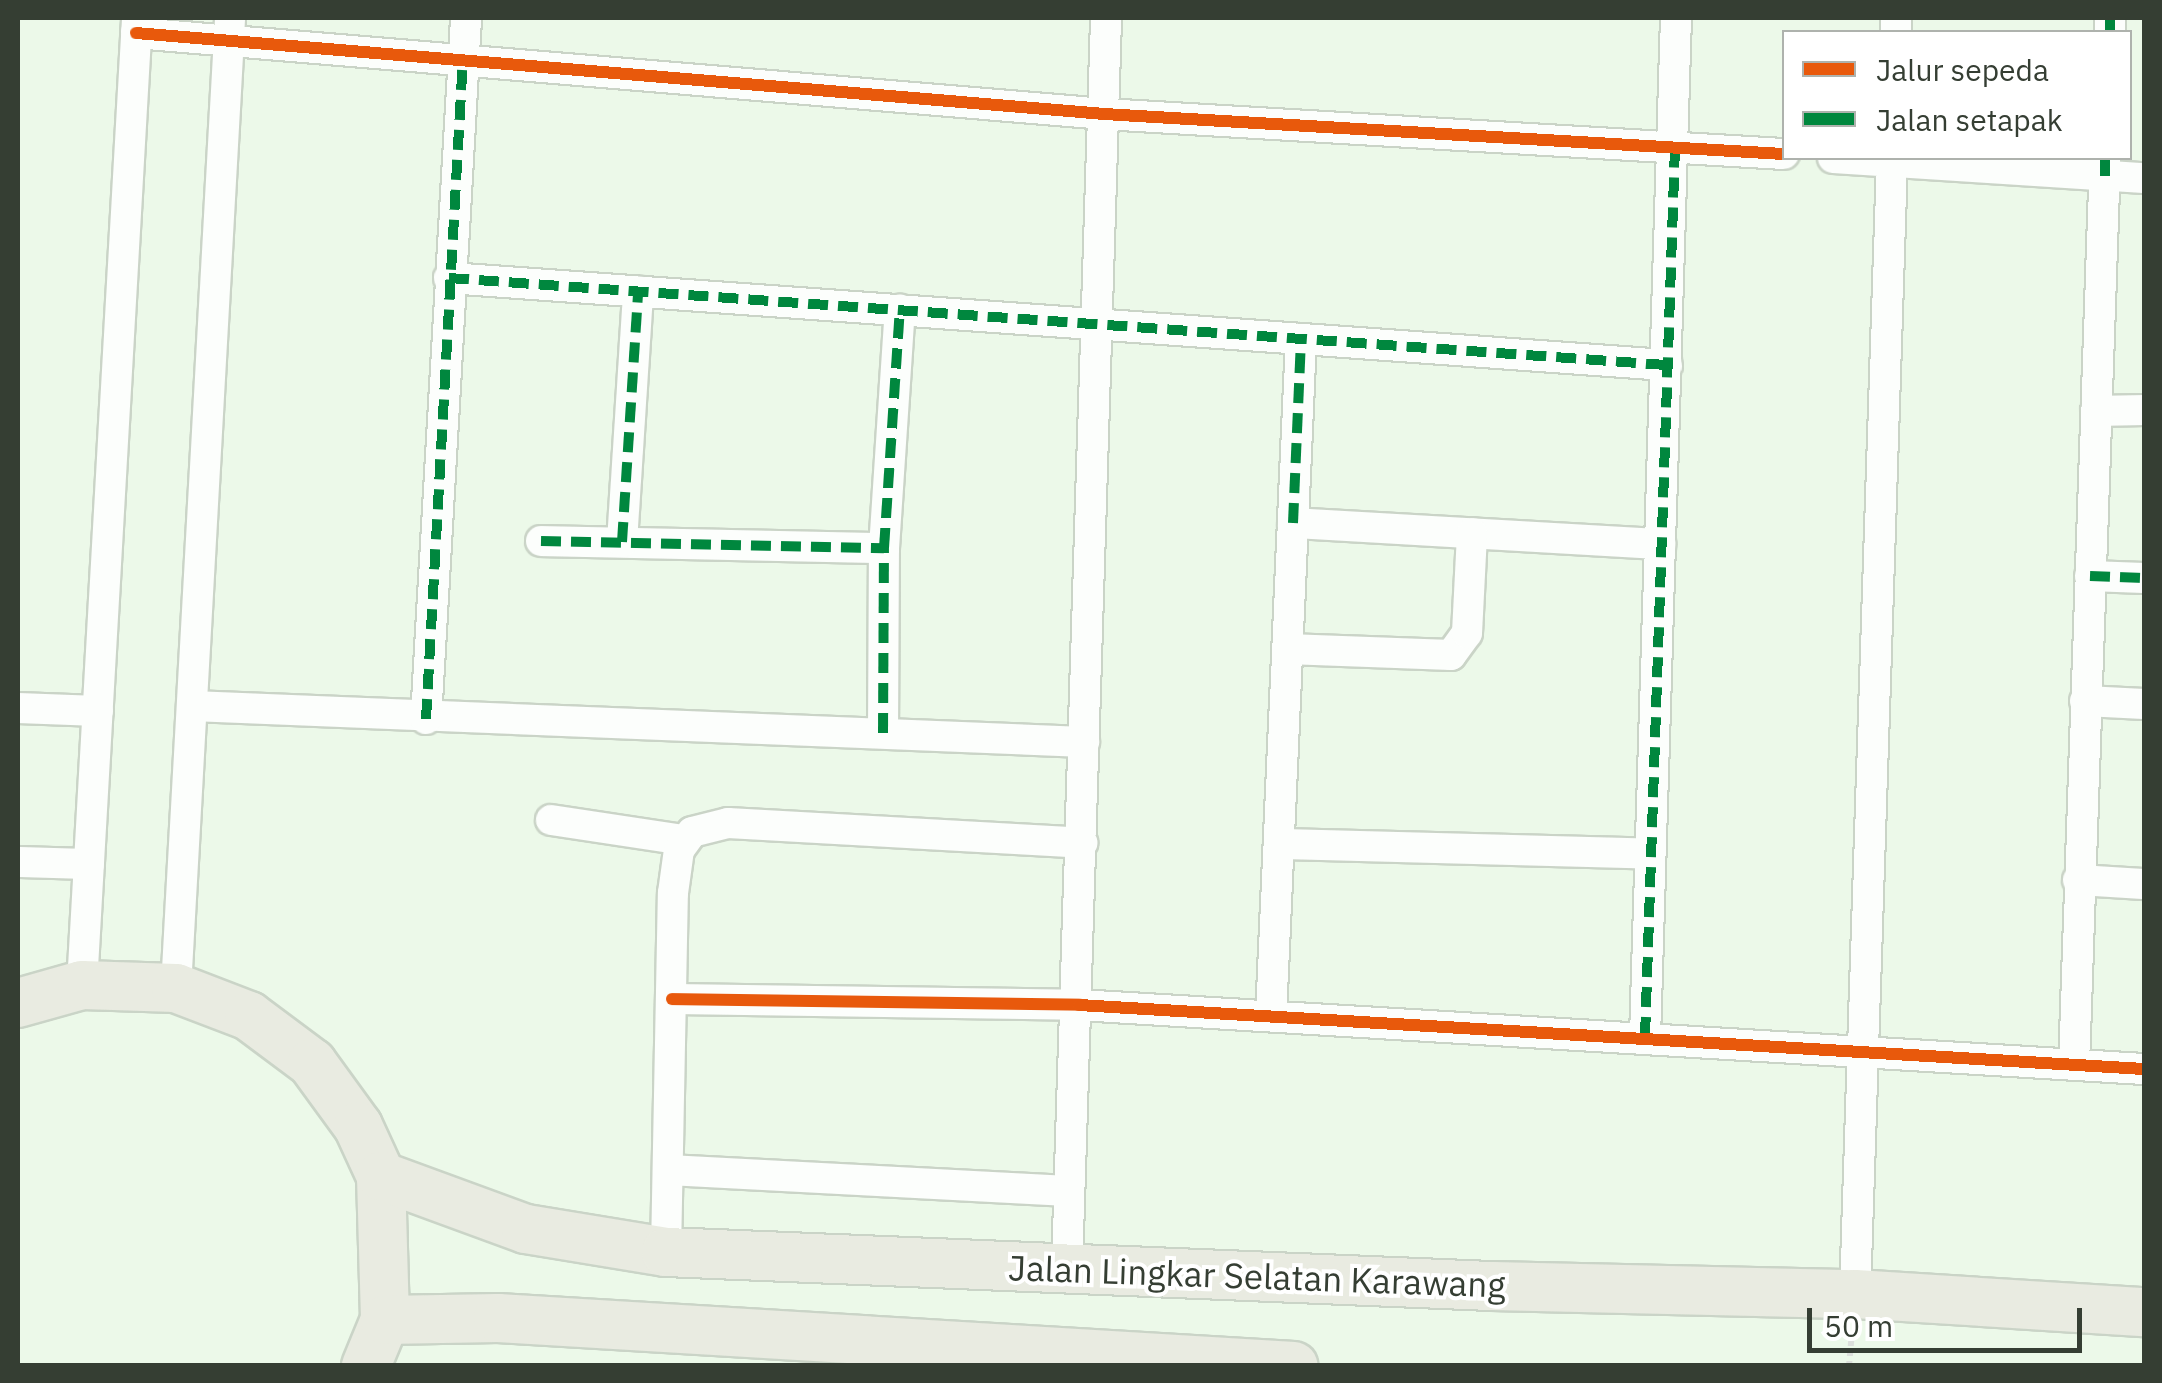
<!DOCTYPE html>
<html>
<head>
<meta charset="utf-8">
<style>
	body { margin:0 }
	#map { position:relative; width:2162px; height:1383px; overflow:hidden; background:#ecf9e9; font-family:"IBM Plex Sans",sans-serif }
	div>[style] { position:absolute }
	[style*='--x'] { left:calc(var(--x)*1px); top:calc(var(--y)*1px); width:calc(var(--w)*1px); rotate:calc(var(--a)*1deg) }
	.path>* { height:6px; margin-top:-3px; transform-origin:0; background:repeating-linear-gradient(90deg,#dce0db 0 5px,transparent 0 10px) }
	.roads { filter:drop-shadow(2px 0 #cad4c7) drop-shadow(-2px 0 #cad4c7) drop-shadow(0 2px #cad4c7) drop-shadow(0 -2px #cad4c7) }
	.minor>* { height:30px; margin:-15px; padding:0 15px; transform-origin:15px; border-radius:15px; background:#fcfefc }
	.primary>* { height:48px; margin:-24px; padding:0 24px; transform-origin:24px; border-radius:24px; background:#e9ebe1 }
	.quiet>* { height:10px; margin-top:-5px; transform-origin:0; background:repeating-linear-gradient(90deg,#00873e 0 20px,transparent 0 30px) }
	.cycleway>* { height:12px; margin:-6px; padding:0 6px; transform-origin:6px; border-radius:6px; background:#e8590c }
	span { translate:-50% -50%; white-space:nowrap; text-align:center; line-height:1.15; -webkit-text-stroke:8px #fff; paint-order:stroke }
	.street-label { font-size:35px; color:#353e33 }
	.frame { position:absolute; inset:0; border:20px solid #353e33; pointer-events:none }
	.legend { position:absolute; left:1782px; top:30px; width:350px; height:130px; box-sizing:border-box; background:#fff; border:2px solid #aeb2ad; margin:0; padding:12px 18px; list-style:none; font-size:30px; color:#353e33 }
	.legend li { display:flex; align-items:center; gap:20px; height:50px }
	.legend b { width:50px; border:2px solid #aeb2ad }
	.scale { position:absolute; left:1807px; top:1308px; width:275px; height:45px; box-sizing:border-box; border:5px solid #353e33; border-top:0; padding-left:12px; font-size:30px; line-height:35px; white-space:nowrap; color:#353e33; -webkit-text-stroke:8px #fff; paint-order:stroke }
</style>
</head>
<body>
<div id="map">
	<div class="path">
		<i style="--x:1849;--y:1366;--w:34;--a:-85"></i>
	</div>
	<div class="roads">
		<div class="minor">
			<i style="--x:1896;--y:32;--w:14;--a:-90"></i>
			<i style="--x:2110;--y:32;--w:14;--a:-90"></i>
			<i style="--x:136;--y:33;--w:971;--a:4.78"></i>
			<i style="--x:1104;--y:114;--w:681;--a:3.37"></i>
			<i style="--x:1833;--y:158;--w:312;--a:3.7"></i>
			<i style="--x:449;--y:278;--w:1221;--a:4.09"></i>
			<i style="--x:2096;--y:411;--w:48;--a:-1.2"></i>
			<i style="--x:1293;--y:523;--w:368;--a:3.3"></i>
			<i style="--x:541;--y:541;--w:343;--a:1.2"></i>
			<i style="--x:622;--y:542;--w:251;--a:-86.3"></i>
			<i style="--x:2090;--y:576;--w:54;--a:2.1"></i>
			<i style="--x:1287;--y:649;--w:164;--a:2.1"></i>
			<i style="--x:1451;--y:655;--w:27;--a:-54"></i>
			<i style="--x:1467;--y:633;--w:100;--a:-87.1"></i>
			<i style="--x:2085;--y:701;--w:59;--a:2.9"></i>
			<i style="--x:192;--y:706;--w:893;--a:2.31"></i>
			<i style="--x:18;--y:708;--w:80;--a:2.1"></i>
			<i style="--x:426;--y:719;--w:702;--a:-86.73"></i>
			<i style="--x:883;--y:733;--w:185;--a:-89.7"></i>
			<i style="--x:884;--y:548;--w:239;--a:-86.2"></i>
			<i style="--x:551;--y:820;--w:134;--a:8.6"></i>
			<i style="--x:1279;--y:844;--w:371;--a:1.5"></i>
			<i style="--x:18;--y:862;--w:71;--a:1.6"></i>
			<i style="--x:2078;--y:880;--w:66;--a:3.5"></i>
			<i style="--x:82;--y:985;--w:969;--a:-86.74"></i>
			<i style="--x:176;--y:988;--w:970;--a:-86.81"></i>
			<i style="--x:672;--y:999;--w:407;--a:0.8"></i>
			<i style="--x:1079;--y:1005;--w:1067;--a:3.44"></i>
			<i style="--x:1271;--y:1016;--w:678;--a:-87.46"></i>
			<i style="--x:1645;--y:1037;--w:1019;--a:-88.26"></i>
			<i style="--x:2074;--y:1065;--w:908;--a:-88.04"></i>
			<i style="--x:669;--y:1170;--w:399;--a:3"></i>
			<i style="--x:666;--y:1252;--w:359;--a:-88.9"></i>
			<i style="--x:673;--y:893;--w:43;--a:-82.1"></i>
			<i style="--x:679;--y:850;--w:22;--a:-54"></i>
			<i style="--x:692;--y:832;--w:37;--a:-14"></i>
			<i style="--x:728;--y:823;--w:355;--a:3.2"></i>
			<i style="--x:1067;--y:1267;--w:1250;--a:-88.21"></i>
			<i style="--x:1855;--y:1294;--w:1137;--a:-88.13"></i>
		</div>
		<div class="primary">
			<i style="--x:18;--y:1003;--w:66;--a:-15.7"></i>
			<i style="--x:82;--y:985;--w:94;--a:1.8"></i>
			<i style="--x:176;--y:988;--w:78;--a:21"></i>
			<i style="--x:249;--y:1016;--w:79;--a:36.7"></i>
			<i style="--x:312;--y:1063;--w:78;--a:53.9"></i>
			<i style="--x:358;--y:1126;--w:55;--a:65.3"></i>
			<i style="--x:381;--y:1176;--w:144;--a:88.4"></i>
			<i style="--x:385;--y:1320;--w:50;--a:112.4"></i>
			<i style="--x:381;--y:1176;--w:154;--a:20.1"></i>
			<i style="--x:526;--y:1229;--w:142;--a:9.3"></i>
			<i style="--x:666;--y:1252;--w:827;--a:2.36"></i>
			<i style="--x:1492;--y:1286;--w:363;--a:1.3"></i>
			<i style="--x:1855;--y:1294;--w:290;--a:3.6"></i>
			<i style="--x:385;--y:1320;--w:113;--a:-1"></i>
			<i style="--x:498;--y:1318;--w:797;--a:3.45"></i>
		</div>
	</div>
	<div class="quiet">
		<i style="--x:2110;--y:32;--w:14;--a:-90"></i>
		<i style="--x:2105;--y:176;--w:18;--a:-90"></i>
		<i style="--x:449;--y:278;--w:1221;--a:4.09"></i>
		<i style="--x:1293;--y:523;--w:184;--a:-87.5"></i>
		<i style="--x:541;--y:541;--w:343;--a:1.2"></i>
		<i style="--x:622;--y:542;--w:251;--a:-86.3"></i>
		<i style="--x:2090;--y:576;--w:54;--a:2.1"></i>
		<i style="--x:426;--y:719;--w:662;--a:-86.8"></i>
		<i style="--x:883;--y:733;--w:185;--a:-89.7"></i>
		<i style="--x:884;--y:548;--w:239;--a:-86.2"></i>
		<i style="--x:1645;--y:1037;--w:892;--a:-88.07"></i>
	</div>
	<div class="cycleway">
		<i style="--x:136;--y:33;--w:971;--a:4.78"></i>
		<i style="--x:1104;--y:114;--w:681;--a:3.37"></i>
		<i style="--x:672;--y:999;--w:407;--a:0.8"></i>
		<i style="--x:1079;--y:1005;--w:1067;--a:3.44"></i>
	</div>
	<div class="street-label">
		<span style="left:1257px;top:1276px;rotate:2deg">Jalan Lingkar Selatan Karawang</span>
	</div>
	<div class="frame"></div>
	<ul class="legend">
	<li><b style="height:12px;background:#e8590c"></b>Jalur sepeda</li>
	<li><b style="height:12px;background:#00873e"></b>Jalan setapak</li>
	</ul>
	<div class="scale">50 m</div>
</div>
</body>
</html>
